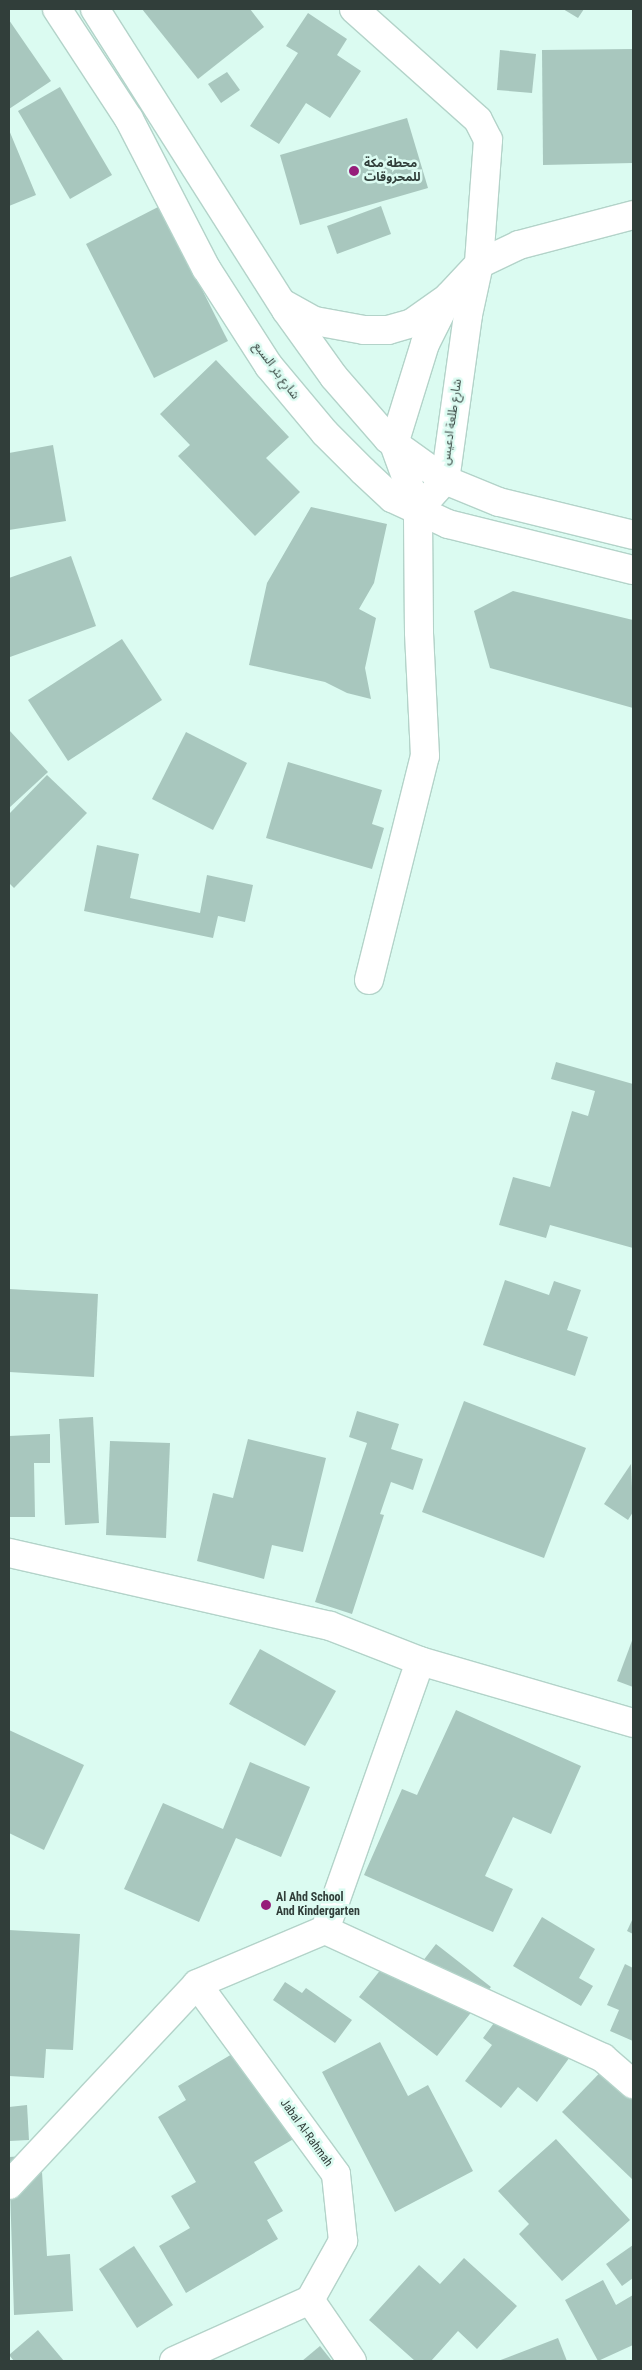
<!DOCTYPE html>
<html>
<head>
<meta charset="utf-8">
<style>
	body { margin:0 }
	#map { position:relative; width:642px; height:2370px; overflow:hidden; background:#dbfbf1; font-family:"Roboto Condensed","Noto Sans Arabic",sans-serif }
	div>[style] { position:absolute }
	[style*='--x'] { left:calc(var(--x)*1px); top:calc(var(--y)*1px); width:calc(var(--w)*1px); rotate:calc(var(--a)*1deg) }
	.building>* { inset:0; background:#a8c7be }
	.roads { filter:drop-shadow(1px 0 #b3d3c9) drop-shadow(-1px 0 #b3d3c9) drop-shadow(0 1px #b3d3c9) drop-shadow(0 -1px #b3d3c9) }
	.minor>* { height:28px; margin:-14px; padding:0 14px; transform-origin:14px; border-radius:14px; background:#fff }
	.tertiary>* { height:28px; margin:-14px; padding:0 14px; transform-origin:14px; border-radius:14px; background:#fff }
	.secondary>* { height:28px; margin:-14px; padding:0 14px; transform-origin:14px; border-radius:14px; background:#fff }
	.dots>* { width:14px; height:14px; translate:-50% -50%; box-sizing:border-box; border:2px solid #dbfbf1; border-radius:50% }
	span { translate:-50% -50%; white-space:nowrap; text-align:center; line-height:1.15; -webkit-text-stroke:5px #dbfbf1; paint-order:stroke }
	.poi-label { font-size:12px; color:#313e3a; font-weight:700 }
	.left { translate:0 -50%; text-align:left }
	.street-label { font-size:12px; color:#313e3a }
	.frame { position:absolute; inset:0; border:10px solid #313e3a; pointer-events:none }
</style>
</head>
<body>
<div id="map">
	<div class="building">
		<i style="clip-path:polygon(142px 9px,250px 9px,264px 27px,198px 79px)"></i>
		<i style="clip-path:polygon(563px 9px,584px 9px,578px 18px)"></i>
		<i style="clip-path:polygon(308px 13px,347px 39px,337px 55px,361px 71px,330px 118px,306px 103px,279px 144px,250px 126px,298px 53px,286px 46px)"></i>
		<i style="clip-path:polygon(9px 20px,51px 81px,9px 109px)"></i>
		<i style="clip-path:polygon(633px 49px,633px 163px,543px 165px,542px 50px)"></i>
		<i style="clip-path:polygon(500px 50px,536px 54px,532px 93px,497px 90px)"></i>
		<i style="clip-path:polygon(227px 72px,240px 90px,221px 103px,208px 84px)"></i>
		<i style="clip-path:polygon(60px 87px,112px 175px,70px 199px,18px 111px)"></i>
		<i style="clip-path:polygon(407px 118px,428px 188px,300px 225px,280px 155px)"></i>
		<i style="clip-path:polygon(9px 130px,36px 195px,9px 206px)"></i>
		<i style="clip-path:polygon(160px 206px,228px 341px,154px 378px,86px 244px)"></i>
		<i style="clip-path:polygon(381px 206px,391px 234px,337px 254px,327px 226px)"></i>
		<i style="clip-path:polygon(216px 360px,289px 437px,266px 458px,300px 492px,255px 536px,178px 456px,190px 445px,160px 414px)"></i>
		<i style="clip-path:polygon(53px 445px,66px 521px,9px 530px,9px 453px)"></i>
		<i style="clip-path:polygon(311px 507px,387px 524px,374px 583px,359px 609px,376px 618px,365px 668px,371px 699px,347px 693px,325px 682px,249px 665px,267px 583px)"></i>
		<i style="clip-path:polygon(71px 556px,96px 626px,10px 657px,9px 578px)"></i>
		<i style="clip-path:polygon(513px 591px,633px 620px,633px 708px,490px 668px,474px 611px)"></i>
		<i style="clip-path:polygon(122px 639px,162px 700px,68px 761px,28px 700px)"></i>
		<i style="clip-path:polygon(9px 730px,48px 772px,9px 808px)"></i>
		<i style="clip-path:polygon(186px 732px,247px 763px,213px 830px,152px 799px)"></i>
		<i style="clip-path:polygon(288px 762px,382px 790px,372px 824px,384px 828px,372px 869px,266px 838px)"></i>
		<i style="clip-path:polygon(47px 775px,87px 813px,14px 888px,9px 883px,9px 814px)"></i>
		<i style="clip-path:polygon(97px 845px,139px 854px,130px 898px,200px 913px,207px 875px,253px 885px,245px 922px,218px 916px,213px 938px,84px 911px)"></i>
		<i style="clip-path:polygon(556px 1062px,633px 1084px,633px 1248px,550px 1225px,546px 1238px,499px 1225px,513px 1177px,550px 1187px,572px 1111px,588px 1116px,595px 1091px,551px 1079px)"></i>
		<i style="clip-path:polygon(505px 1280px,549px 1295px,554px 1281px,581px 1290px,567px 1330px,588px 1337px,575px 1376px,483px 1345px)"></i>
		<i style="clip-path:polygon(9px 1289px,98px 1294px,94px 1377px,9px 1372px)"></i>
		<i style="clip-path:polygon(464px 1401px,586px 1448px,544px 1558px,422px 1512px)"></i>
		<i style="clip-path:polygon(357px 1411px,399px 1424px,391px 1449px,423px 1459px,413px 1490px,391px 1482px,380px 1514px,384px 1515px,352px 1614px,315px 1602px,367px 1443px,349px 1437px)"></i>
		<i style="clip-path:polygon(93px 1417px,99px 1523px,65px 1525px,59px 1419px)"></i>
		<i style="clip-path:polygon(50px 1434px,50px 1463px,34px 1463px,35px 1517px,9px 1517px,9px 1436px)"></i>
		<i style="clip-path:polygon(248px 1439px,326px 1458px,303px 1552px,272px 1545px,264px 1579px,197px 1561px,213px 1493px,233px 1498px)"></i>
		<i style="clip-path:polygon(110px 1441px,170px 1443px,166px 1538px,106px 1535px)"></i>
		<i style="clip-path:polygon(631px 1464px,633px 1512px,628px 1520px,604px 1504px)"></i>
		<i style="clip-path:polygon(633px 1638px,633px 1687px,617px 1681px)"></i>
		<i style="clip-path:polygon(260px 1649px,336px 1691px,305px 1746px,229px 1704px)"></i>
		<i style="clip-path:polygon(456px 1710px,581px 1766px,551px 1834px,513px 1817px,485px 1876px,513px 1889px,493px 1932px,364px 1875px,402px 1789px,417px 1795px)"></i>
		<i style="clip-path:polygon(9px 1730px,84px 1765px,44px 1850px,9px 1833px)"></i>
		<i style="clip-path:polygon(250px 1762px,310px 1787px,281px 1857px,236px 1838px,199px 1922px,124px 1889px,163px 1803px,223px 1829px)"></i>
		<i style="clip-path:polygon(542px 1917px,595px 1949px,579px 1978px,593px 1986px,581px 2006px,513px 1966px)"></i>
		<i style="clip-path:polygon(633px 1918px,633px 1934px,627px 1931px)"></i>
		<i style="clip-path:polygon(9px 1930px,80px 1934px,73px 2050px,46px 2049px,44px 2078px,9px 2076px)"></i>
		<i style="clip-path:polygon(436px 1944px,491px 1987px,437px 2056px,359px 1997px,397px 1949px,419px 1966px)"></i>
		<i style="clip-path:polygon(625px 1964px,633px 1968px,633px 2041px,610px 2031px,619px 2010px,607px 2005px)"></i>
		<i style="clip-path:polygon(285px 1982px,302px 1993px,306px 1988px,352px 2020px,335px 2043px,273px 2000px)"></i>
		<i style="clip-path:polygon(510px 2001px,575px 2050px,537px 2102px,518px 2087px,501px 2108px,465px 2081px,492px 2045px,483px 2038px)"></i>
		<i style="clip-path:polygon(380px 2042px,408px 2096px,428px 2085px,473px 2171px,395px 2212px,322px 2072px)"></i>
		<i style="clip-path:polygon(244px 2047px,297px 2137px,254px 2162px,283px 2211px,267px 2220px,278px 2239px,186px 2293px,159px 2246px,190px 2228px,171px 2196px,196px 2182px,158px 2117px,186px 2100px,178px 2086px)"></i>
		<i style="clip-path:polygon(616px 2056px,633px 2073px,633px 2180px,562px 2112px)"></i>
		<i style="clip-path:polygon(27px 2105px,29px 2140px,9px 2141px,9px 2107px)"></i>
		<i style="clip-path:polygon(556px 2139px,630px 2220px,562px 2281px,519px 2234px,529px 2224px,498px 2191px)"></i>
		<i style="clip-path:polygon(41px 2155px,47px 2256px,70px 2254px,73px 2311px,14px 2315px,9px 2157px)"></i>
		<i style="clip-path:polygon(633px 2245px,633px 2278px,622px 2286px,606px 2264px)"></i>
		<i style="clip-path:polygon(134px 2246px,173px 2305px,137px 2328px,99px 2269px)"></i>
		<i style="clip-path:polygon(464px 2258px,517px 2306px,477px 2349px,458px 2331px,431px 2361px,415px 2361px,369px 2320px,419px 2265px,440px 2284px)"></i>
		<i style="clip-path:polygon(603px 2280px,616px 2305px,633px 2295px,633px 2345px,598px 2361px,565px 2300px)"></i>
		<i style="clip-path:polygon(38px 2330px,64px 2361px,14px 2361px,9px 2355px)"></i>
		<i style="clip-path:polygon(558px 2338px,567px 2361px,498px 2361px)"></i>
		<i style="clip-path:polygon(320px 2346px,332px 2361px,302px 2361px)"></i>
	</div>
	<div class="roads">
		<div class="minor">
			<i style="--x:354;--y:9;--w:166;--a:41.8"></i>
			<i style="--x:478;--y:120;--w:22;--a:63"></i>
			<i style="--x:488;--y:140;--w:124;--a:94.2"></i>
			<i style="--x:369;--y:980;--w:231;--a:-76"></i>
			<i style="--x:425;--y:756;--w:124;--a:-92.8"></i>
			<i style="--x:419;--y:632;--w:122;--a:-90.5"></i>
			<i style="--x:325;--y:1930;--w:306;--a:24.7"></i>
			<i style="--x:603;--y:2058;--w:40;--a:41"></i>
			<i style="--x:9;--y:2185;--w:275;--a:-46.9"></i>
			<i style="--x:197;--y:1984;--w:139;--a:-22.9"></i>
			<i style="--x:325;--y:1930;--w:285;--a:-70.5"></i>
			<i style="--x:310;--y:2300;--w:74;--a:55.5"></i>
			<i style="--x:174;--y:2361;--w:149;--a:-24.2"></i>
			<i style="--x:310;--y:2300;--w:68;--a:-60.8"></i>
			<i style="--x:343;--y:2241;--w:67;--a:-96"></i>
			<i style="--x:336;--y:2174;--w:235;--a:-126.2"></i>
		</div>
		<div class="tertiary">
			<i style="--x:57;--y:9;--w:131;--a:56.8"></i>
			<i style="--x:129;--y:119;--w:168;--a:62.7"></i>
			<i style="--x:206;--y:268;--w:117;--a:57.3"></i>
			<i style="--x:269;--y:366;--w:87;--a:50.1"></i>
			<i style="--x:325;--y:433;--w:54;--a:45"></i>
			<i style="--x:363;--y:471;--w:40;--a:43"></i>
			<i style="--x:392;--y:498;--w:62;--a:24.9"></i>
			<i style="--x:448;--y:524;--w:191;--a:14"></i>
			<i style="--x:95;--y:9;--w:356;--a:57.6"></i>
			<i style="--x:286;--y:310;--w:82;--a:54.4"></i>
			<i style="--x:334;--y:377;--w:82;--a:48.9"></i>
			<i style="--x:388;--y:439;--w:70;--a:35.7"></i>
			<i style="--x:445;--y:480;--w:58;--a:22.2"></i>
			<i style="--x:499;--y:502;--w:138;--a:13.8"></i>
		</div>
		<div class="secondary">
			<i style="--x:479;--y:264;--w:52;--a:102.2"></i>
			<i style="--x:468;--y:315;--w:167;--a:97.9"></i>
			<i style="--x:445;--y:480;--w:40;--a:132"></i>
			<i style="--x:418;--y:510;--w:70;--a:-110"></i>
			<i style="--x:394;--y:444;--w:105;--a:-72.8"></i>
			<i style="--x:425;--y:344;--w:54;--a:-63.4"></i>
			<i style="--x:449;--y:296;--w:44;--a:-46.8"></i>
			<i style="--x:479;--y:264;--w:44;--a:-25.4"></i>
			<i style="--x:519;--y:245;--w:118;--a:-14.7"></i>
			<i style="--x:282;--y:303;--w:38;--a:29"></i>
			<i style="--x:315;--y:321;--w:50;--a:10.4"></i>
			<i style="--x:364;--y:330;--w:24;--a:0"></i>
			<i style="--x:388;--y:330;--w:25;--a:-16"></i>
			<i style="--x:412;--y:323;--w:42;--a:-35.2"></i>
			<i style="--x:9;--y:1553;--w:329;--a:12.8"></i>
			<i style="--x:330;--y:1626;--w:97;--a:21.3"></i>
			<i style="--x:420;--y:1661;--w:222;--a:16.2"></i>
		</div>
	</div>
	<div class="dots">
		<i style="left:354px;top:171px;background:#961e7a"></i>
		<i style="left:266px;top:1905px;background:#961e7a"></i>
	</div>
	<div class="poi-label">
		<span class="left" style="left:364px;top:171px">محطة مكة<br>للمحروقات</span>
		<span class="left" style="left:276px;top:1905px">Al Ahd School<br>And Kindergarten</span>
	</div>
	<div class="street-label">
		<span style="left:276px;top:371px;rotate:53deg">شارع بئر السبع</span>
		<span style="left:452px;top:422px;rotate:-82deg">شارع طلعة ادعيس</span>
		<span style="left:306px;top:2133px;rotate:54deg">Jabal Al-Rahmah</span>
	</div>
	<div class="frame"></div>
</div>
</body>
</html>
